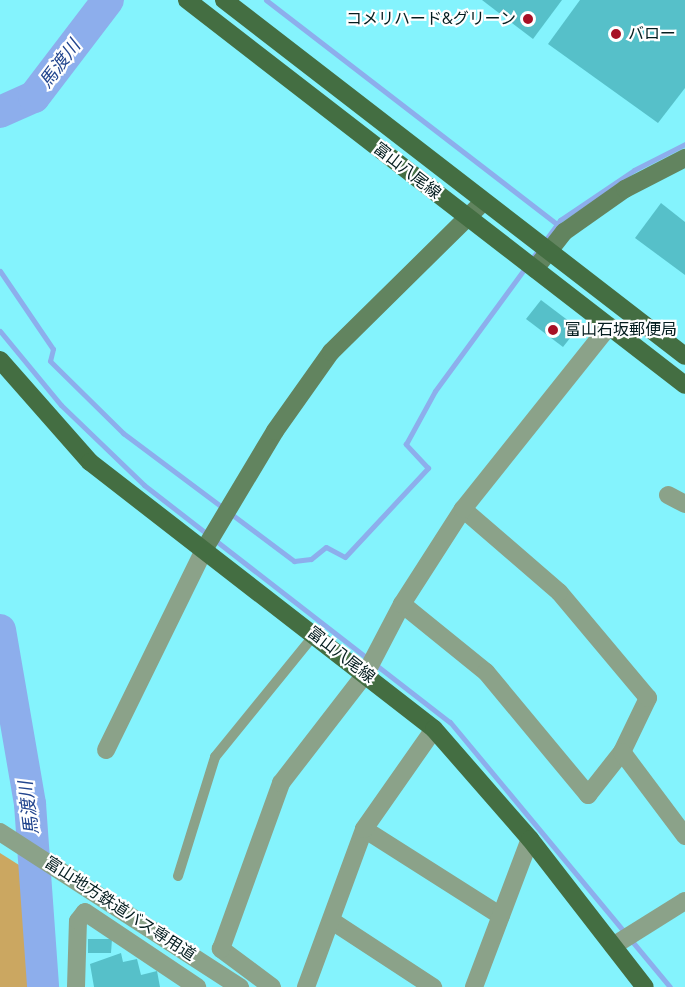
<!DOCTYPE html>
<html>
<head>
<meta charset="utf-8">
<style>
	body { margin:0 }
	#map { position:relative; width:685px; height:987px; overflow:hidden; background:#84f3fd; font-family:Jost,"Noto Sans JP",sans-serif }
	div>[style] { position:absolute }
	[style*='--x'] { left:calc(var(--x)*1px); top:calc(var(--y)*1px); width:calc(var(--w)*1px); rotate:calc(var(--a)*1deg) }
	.forest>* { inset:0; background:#cba761 }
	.stream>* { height:5px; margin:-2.5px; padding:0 2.5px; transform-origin:2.5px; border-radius:2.5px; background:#8daeec }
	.river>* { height:32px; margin:-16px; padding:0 16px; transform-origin:16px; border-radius:16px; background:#8daeec }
	.building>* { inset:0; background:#56c0c9 }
	.lane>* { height:10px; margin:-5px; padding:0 5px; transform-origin:5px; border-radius:5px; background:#8ba289 }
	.street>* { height:18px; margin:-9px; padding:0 9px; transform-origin:9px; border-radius:9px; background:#8ba289 }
	.secondary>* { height:18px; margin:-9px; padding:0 9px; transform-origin:9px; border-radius:9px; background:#62845f }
	.primary>* { height:18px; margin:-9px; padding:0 9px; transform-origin:9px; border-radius:9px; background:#446e42 }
	.dots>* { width:16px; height:16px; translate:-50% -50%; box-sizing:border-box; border:3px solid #fff; border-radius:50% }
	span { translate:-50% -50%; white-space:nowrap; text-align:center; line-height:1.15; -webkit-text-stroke:4.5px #fff; paint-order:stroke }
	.poi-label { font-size:16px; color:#041d1f }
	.right { translate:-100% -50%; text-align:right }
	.left { translate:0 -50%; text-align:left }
	.street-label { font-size:16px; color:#041d1f }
	.water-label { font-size:18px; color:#22458e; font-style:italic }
</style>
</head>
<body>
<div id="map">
	<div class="forest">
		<i style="clip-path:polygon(0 853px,19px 865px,34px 987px,0 987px)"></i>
	</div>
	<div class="stream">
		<i style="--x:266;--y:0;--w:367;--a:37.6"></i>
		<i style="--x:0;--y:271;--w:94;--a:55.8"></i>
		<i style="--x:53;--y:349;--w:12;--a:104"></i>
		<i style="--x:50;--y:361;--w:103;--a:44.6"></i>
		<i style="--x:123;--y:433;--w:214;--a:36.8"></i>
		<i style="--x:294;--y:561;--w:17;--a:-7"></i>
		<i style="--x:311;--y:559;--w:19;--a:-39"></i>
		<i style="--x:326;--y:547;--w:21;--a:28"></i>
		<i style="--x:345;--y:557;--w:122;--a:-47"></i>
		<i style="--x:428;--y:468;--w:33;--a:-133"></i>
		<i style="--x:406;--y:444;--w:60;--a:-61.3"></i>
		<i style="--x:435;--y:391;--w:212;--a:-53.8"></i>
		<i style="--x:560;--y:220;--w:89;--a:-34"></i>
		<i style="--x:634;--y:170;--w:57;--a:-27"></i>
		<i style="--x:0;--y:331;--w:96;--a:50.5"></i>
		<i style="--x:61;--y:405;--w:115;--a:43.9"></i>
		<i style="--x:144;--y:485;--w:387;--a:37.8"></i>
		<i style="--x:450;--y:722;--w:344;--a:50.3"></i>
	</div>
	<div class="river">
		<i style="--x:0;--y:112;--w:37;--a:-24"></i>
		<i style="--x:34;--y:97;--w:122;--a:-52.7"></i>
		<i style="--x:0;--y:630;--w:177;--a:80.2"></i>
		<i style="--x:30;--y:804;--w:183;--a:85.9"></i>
	</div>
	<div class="building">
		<i style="clip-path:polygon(482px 0,562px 0,533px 39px)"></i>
		<i style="clip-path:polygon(580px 0,685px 0,685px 88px,658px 123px,548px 44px)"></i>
		<i style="clip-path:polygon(661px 203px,685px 222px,685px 275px,635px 238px)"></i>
		<i style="clip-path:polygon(541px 300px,578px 328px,563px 347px,526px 319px)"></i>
		<i style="clip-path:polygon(88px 939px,112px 939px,111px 953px,88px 953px)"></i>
		<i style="clip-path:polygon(121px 953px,123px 962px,137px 959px,141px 975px,157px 971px,160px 987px,94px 987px,90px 964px)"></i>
	</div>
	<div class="lane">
		<i style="--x:178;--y:876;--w:125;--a:-72.7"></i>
		<i style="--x:215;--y:757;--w:159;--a:-50.9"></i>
	</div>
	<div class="street">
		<i style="--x:668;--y:495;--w:19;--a:28"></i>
		<i style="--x:402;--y:604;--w:108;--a:39"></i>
		<i style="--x:486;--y:672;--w:160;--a:50.3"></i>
		<i style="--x:588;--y:795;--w:55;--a:-51.7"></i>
		<i style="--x:622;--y:752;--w:60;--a:-64.3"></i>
		<i style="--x:648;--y:698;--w:138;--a:-130"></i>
		<i style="--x:559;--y:592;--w:127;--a:-139.2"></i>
		<i style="--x:106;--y:750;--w:225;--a:-63.9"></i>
		<i style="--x:622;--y:752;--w:105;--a:53.1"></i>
		<i style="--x:364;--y:829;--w:162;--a:32.4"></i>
		<i style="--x:0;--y:832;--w:286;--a:32.9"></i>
		<i style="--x:332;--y:921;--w:121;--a:33.2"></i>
		<i style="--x:613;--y:946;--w:85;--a:-32"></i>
		<i style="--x:76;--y:987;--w:66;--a:-88.3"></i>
		<i style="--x:78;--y:921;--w:11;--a:-52"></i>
		<i style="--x:85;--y:912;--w:135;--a:33.8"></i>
		<i style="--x:272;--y:987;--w:64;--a:-143.3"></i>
		<i style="--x:221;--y:949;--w:177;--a:-70.1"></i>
		<i style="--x:281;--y:783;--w:139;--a:-52.3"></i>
		<i style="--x:366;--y:673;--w:78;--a:-62.4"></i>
		<i style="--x:402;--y:604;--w:113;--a:-57.3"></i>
		<i style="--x:463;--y:509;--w:234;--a:-51.4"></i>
		<i style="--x:306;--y:987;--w:168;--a:-69.8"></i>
		<i style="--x:364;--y:829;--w:122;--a:-55"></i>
		<i style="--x:474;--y:987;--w:158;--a:-69.3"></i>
	</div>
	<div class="secondary">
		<i style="--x:535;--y:269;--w:47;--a:-51.9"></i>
		<i style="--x:564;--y:232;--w:75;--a:-35.2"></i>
		<i style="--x:625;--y:189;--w:68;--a:-27.3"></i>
		<i style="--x:205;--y:548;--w:136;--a:-59.1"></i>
		<i style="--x:275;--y:431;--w:97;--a:-54.7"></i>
		<i style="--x:331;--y:352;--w:214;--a:-44.6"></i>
	</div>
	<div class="primary">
		<i style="--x:187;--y:0;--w:629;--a:37.71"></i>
		<i style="--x:224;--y:0;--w:582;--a:37.68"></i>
		<i style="--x:0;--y:360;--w:136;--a:48.6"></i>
		<i style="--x:90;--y:462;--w:435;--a:37.8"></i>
		<i style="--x:434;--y:729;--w:146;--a:48.9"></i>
		<i style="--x:530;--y:839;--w:187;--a:52.2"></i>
	</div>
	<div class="dots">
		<i style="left:528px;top:19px;background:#a71025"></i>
		<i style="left:616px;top:34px;background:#a71025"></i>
		<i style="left:553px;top:330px;background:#a71025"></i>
	</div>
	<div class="poi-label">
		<span class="right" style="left:516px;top:19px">コメリハード&amp;グリーン</span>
		<span class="left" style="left:628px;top:34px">バロー</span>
		<span class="left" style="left:565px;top:330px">富山石坂郵便局</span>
	</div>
	<div class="street-label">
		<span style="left:407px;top:171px;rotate:38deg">富山八尾線</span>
		<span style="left:341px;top:655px;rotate:38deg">富山八尾線</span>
		<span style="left:120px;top:909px;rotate:33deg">富山地方鉄道バス専用道</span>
	</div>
	<div class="water-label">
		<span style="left:60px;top:64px;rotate:-53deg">馬渡川</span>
		<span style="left:29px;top:808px;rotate:-97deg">馬渡川</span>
	</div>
</div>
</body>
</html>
